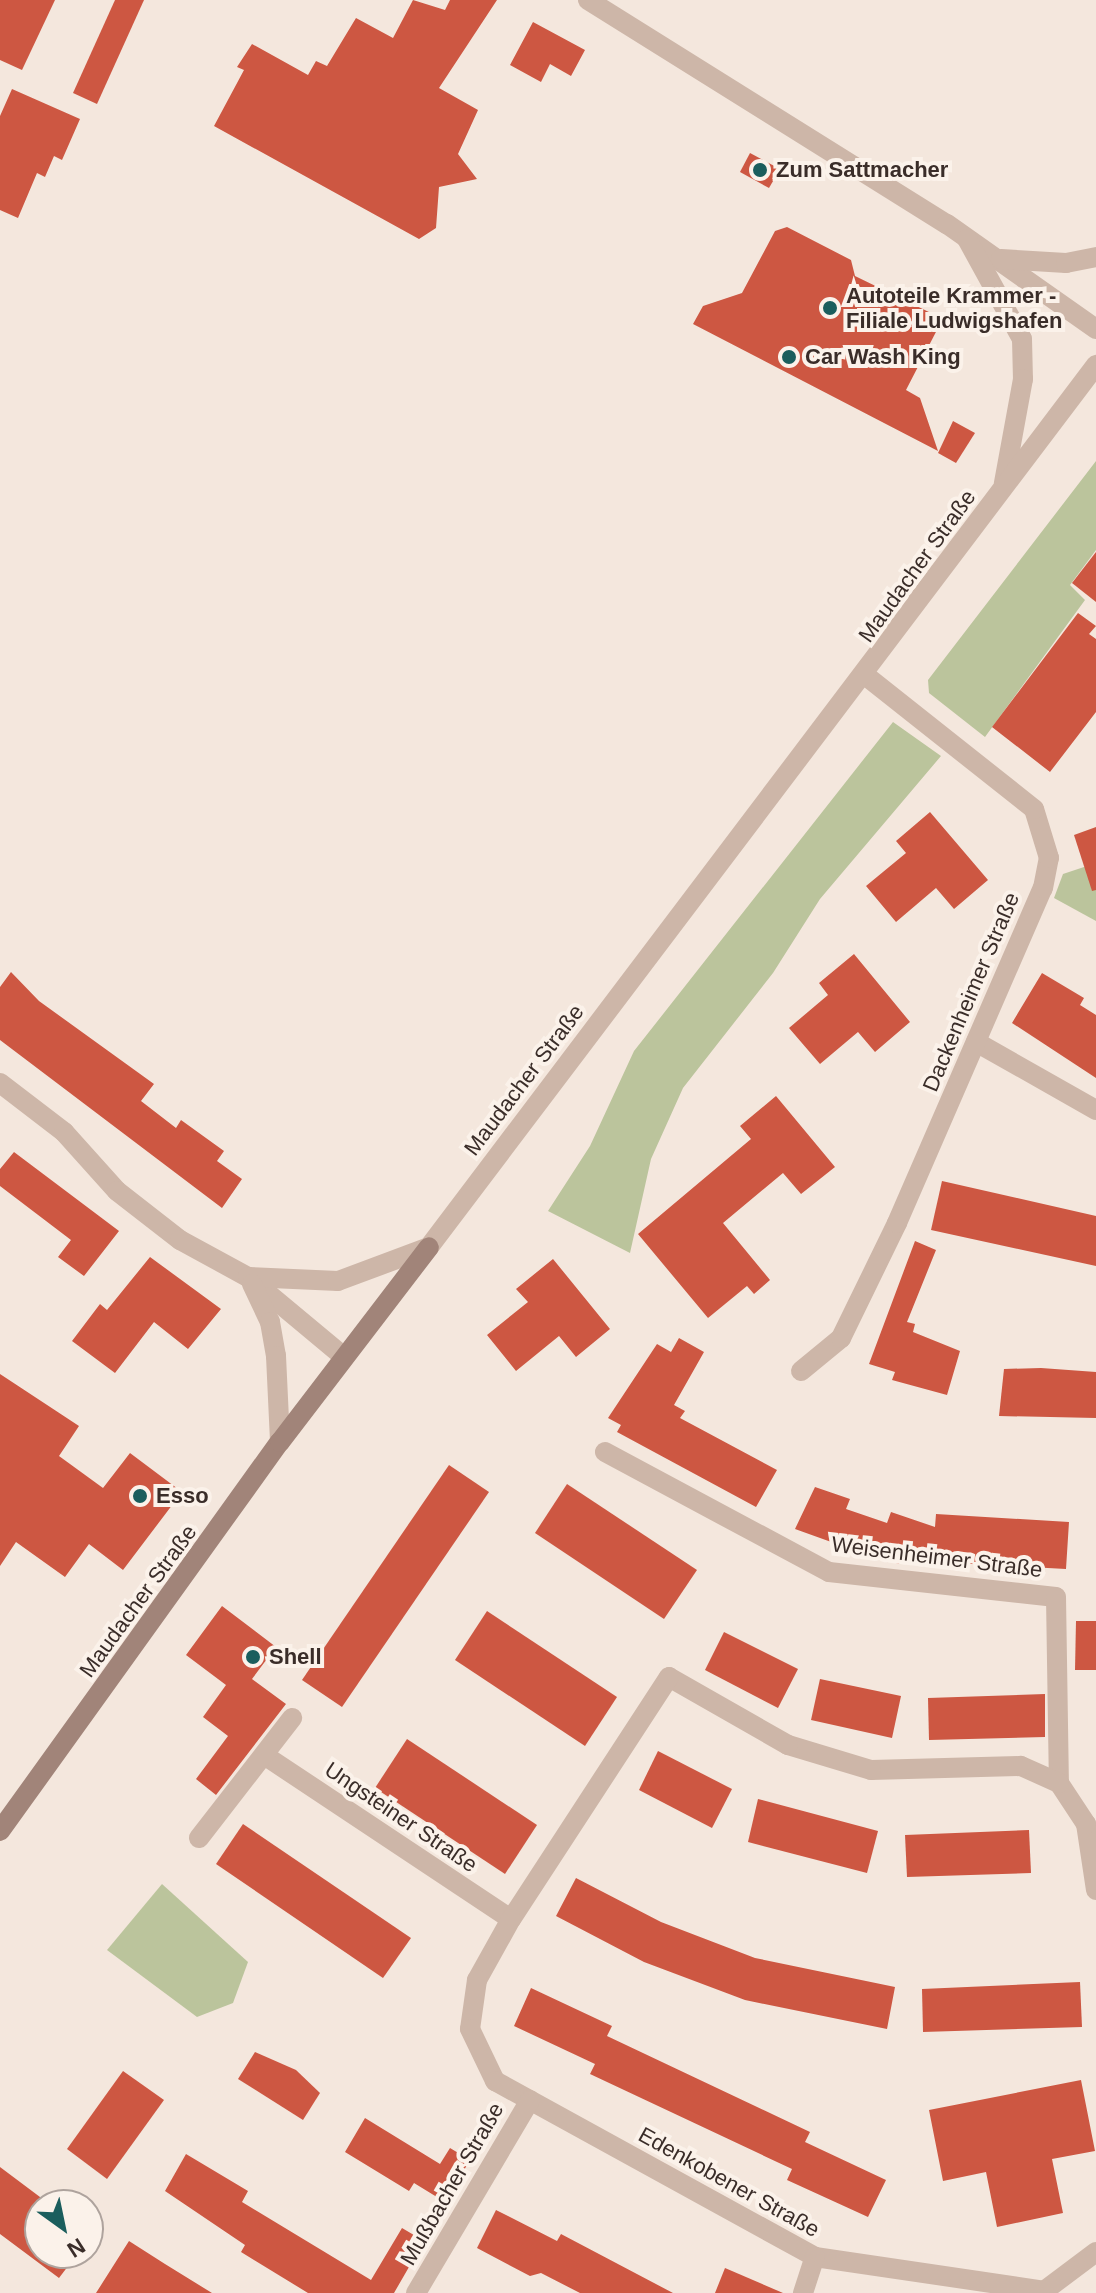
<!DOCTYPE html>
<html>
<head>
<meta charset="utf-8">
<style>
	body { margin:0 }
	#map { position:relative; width:1096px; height:2293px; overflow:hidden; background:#f4e7dd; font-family:Arial,sans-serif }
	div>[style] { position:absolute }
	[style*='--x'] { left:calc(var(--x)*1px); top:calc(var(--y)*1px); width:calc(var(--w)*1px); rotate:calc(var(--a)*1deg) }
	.green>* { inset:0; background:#bbc49c }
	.building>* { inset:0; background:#cd5742 }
	.minor>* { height:20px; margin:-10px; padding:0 10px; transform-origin:10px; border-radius:10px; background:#cdb6a8 }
	.tertiary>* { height:20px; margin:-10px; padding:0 10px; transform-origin:10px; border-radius:10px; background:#cdb6a8 }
	.secondary>* { height:20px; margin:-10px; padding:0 10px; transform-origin:10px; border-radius:10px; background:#a18479 }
	.dots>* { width:22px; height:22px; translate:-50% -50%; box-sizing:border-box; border:4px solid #fbf2ea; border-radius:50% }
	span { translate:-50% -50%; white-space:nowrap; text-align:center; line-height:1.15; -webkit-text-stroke:8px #fbf2ea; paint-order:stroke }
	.poi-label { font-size:22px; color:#3a2d29; font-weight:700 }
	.left { translate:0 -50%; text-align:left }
	.street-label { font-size:22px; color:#3a2d29 }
	.north { position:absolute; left:24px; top:2189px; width:80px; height:80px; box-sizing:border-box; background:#fbf2ea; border:2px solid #aea39d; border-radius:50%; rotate:147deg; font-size:22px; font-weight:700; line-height:32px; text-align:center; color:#3a2d29 }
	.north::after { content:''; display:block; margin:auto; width:28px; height:36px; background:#1b5e5d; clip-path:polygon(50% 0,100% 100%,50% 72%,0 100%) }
</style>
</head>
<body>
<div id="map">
	<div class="green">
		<i style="clip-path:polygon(1096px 461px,1096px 550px,1070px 585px,1085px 600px,985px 737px,929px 693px,928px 680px)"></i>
		<i style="clip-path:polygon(893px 722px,941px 756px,820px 899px,773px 973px,683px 1088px,651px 1159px,630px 1253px,548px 1211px,590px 1146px,634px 1051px)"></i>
		<i style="clip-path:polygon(1096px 863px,1096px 921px,1054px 898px,1063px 874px)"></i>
		<i style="clip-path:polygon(162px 1884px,248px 1962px,233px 2003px,197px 2017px,107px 1950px)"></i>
	</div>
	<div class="building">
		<i style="clip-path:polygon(0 0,55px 0,22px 70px,0 60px)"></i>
		<i style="clip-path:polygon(115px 0,144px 0,97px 104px,73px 93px)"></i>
		<i style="clip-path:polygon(413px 0,445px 10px,450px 0,497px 0,439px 88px,478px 110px,458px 154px,477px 179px,439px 187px,436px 228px,419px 239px,214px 126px,244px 70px,237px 67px,252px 44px,308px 75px,316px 61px,327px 66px,356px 18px,393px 38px)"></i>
		<i style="clip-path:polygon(533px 22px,585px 50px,571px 76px,550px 64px,541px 82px,510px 65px)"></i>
		<i style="clip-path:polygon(12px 89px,80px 119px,62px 160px,54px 156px,45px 177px,37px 173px,18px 218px,0 210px,0 116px)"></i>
		<i style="clip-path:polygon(750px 153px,780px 169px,769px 188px,740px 172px)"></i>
		<i style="clip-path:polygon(787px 227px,851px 260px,855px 276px,933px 314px,938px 328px,906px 390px,920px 398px,938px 451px,693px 324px,703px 306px,742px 293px,775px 231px)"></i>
		<i style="clip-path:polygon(953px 421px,975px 433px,956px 463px,938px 453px)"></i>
		<i style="clip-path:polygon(1096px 552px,1096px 602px,1072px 583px)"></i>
		<i style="clip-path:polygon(1078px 613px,1096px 626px,1089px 634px,1096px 639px,1096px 712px,1050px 772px,992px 727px)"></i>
		<i style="clip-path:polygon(930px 812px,988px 880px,954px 909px,936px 888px,896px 922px,866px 886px,906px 853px,896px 841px)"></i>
		<i style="clip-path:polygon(1096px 827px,1096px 890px,1092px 891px,1074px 835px)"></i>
		<i style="clip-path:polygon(854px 954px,910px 1022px,875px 1052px,858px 1032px,820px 1064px,789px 1028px,828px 995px,819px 983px)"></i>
		<i style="clip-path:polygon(11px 972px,39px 1001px,154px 1084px,141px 1101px,176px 1128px,181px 1120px,224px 1151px,217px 1161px,242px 1179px,222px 1208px,0 1040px,0 987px)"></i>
		<i style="clip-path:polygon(1042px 973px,1084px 998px,1080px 1005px,1096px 1015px,1096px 1078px,1012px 1023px)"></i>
		<i style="clip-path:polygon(776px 1096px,835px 1167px,801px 1194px,783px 1173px,723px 1223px,770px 1280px,754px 1294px,747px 1286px,708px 1318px,638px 1234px,751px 1139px,740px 1126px)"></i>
		<i style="clip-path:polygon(14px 1152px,119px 1231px,84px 1276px,58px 1257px,71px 1240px,0 1186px,0 1169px)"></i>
		<i style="clip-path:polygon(942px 1181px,1096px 1216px,1096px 1266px,931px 1230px)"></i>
		<i style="clip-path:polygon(915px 1241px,936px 1250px,907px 1322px,915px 1324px,913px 1332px,960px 1351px,947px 1395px,892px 1380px,895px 1372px,869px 1364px)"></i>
		<i style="clip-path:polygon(150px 1257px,221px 1309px,188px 1349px,154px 1322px,115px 1373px,72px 1341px,100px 1304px,107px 1310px)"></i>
		<i style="clip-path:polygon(553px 1259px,610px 1329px,576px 1357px,559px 1336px,516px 1371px,487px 1335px,528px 1302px,516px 1289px)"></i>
		<i style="clip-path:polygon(679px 1338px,704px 1352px,674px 1405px,685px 1411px,680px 1418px,777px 1470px,756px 1507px,617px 1432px,621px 1425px,608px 1418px,657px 1344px,671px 1352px)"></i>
		<i style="clip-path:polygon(1041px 1368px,1096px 1372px,1096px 1418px,999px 1416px,1004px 1369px)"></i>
		<i style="clip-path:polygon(0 1374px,79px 1426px,59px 1456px,103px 1488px,130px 1453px,182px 1492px,123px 1570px,89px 1544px,65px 1577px,16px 1542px,0 1566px)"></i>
		<i style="clip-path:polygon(449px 1465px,489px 1492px,342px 1707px,302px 1680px)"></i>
		<i style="clip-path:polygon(567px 1484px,697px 1570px,664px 1619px,535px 1533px)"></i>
		<i style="clip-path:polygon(815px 1487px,850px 1499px,846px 1509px,887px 1523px,891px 1512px,935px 1527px,936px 1514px,1069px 1522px,1066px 1569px,900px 1560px,899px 1564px,834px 1543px,795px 1529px)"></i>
		<i style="clip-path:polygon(222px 1606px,276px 1647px,252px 1679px,286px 1704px,216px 1795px,196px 1779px,228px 1736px,203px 1717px,226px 1685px,186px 1655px)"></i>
		<i style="clip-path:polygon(487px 1611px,617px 1697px,585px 1746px,455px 1660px)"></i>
		<i style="clip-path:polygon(1076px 1621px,1096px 1621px,1096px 1670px,1075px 1670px)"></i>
		<i style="clip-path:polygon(724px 1632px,798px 1669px,778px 1708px,705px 1670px)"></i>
		<i style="clip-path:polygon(820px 1679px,901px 1696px,892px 1738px,811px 1720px)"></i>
		<i style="clip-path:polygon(1045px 1694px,1045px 1737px,929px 1740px,928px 1698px)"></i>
		<i style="clip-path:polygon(407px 1739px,537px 1825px,505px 1874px,375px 1788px)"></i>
		<i style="clip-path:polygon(658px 1751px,732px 1789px,712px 1828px,639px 1790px)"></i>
		<i style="clip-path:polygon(758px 1799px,878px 1831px,867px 1873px,748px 1842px)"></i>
		<i style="clip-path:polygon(243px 1824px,411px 1938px,383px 1978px,216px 1864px)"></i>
		<i style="clip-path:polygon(1029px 1830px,1031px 1873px,907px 1877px,905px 1835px)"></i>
		<i style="clip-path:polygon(576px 1878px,661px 1922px,755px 1958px,895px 1987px,887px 2029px,745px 2000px,644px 1962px,556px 1916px)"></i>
		<i style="clip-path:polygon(1080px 1982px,1082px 2027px,923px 2032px,922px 1989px)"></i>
		<i style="clip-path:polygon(531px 1988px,612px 2026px,607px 2036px,810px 2132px,805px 2142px,886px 2180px,868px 2217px,787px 2180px,792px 2169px,590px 2074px,595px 2064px,514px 2026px)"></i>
		<i style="clip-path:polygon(255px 2052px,296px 2070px,320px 2093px,303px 2120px,238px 2079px)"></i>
		<i style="clip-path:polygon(123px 2071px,164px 2100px,107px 2179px,67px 2149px)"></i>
		<i style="clip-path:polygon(1081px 2080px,1095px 2151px,1052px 2159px,1063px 2213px,997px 2227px,986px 2172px,943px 2181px,929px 2110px)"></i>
		<i style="clip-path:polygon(365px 2118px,440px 2164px,450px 2148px,470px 2160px,445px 2202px,414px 2183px,409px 2191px,345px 2152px)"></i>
		<i style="clip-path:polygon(186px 2154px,248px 2191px,242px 2202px,371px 2280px,402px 2228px,424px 2241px,394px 2293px,308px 2293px,241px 2252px,245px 2245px,165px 2191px)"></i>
		<i style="clip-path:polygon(0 2167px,40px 2197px,40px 2253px,78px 2253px,59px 2278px,0 2234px)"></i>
		<i style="clip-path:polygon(496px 2210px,557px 2241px,561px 2234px,673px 2293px,580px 2293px,541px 2273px,530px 2276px,477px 2248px)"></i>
		<i style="clip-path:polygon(129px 2241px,165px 2264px,212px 2293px,96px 2293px)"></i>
		<i style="clip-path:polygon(725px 2268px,783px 2293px,715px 2293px)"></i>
	</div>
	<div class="minor">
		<i style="--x:976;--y:1042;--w:138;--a:29.5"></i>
		<i style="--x:0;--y:1083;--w:81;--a:37.4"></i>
		<i style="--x:64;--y:1132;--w:79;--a:48.1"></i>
		<i style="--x:117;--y:1191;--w:80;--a:37.9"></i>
		<i style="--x:180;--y:1240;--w:77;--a:28.6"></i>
		<i style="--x:248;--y:1277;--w:125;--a:39.8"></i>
		<i style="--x:248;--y:1277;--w:90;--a:2.5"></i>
		<i style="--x:338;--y:1281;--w:97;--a:-20.5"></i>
		<i style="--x:252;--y:1284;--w:42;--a:64.7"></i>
		<i style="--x:270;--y:1322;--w:35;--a:80"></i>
		<i style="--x:276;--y:1356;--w:86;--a:87.3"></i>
		<i style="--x:801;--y:1371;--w:52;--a:-39.5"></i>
		<i style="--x:841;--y:1338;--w:128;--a:-64"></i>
		<i style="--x:897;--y:1223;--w:365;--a:-66.5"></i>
		<i style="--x:1043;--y:888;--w:31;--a:-79"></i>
		<i style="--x:1049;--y:858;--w:51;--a:-107"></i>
		<i style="--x:1034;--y:809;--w:214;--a:-141.6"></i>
		<i style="--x:605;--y:1452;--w:254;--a:28.2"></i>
		<i style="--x:829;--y:1572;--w:228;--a:6.3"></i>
		<i style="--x:1056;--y:1597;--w:186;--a:89.1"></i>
		<i style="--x:264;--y:1755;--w:296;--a:33.6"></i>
		<i style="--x:199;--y:1838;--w:152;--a:-52.2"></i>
		<i style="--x:1096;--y:1890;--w:67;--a:-98.6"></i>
		<i style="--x:1086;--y:1824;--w:49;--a:-123.4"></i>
		<i style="--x:1059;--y:1783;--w:42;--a:-155.9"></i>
		<i style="--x:1021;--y:1766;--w:150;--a:178.5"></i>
		<i style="--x:871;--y:1770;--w:87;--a:-163.2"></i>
		<i style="--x:788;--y:1745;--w:137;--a:-150.3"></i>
		<i style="--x:669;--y:1677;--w:289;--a:123.1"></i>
		<i style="--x:511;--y:1919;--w:70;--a:119.1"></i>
		<i style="--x:477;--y:1980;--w:49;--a:98.1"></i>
		<i style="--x:470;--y:2029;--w:58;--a:64.3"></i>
		<i style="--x:495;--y:2081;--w:365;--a:28.8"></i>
		<i style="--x:815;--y:2257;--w:232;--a:8.4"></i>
		<i style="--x:1044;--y:2291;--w:65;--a:-36.9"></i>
		<i style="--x:416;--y:2293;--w:224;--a:-59.4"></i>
		<i style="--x:803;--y:2293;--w:38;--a:-72"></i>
	</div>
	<div class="tertiary">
		<i style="--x:588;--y:0;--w:423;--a:32"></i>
		<i style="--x:947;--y:224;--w:182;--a:35.2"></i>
		<i style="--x:967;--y:239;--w:114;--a:61.2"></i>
		<i style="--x:1022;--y:339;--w:40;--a:88.6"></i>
		<i style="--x:1023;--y:379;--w:106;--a:100.4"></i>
		<i style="--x:1001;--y:259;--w:65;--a:3.5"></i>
		<i style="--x:1066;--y:263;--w:31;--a:-11"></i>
		<i style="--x:429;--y:1247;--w:1106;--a:-52.9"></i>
	</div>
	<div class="secondary">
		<i style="--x:0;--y:1831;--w:479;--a:-54.3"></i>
		<i style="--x:280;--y:1442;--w:245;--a:-52.6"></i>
	</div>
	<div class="dots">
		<i style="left:760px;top:170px;background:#1b5e5d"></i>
		<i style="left:830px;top:308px;background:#1b5e5d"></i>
		<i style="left:789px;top:357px;background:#1b5e5d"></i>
		<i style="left:140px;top:1496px;background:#1b5e5d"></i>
		<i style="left:253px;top:1657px;background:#1b5e5d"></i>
	</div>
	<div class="poi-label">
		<span class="left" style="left:776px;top:170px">Zum Sattmacher</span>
		<span class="left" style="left:846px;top:308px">Autoteile Krammer -<br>Filiale Ludwigshafen</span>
		<span class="left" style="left:805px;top:357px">Car Wash King</span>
		<span class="left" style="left:156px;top:1496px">Esso</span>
		<span class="left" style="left:269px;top:1657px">Shell</span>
	</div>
	<div class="street-label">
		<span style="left:917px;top:566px;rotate:-54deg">Maudacher Straße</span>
		<span style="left:971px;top:992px;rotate:-67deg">Dackenheimer Straße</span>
		<span style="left:524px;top:1080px;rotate:-53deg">Maudacher Straße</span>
		<span style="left:937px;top:1557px;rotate:7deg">Weisenheimer Straße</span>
		<span style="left:138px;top:1601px;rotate:-54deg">Maudacher Straße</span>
		<span style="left:401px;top:1817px;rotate:34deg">Ungsteiner Straße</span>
		<span style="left:729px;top:2182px;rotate:29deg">Edenkobener Straße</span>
		<span style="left:452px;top:2184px;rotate:-60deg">Mußbacher Straße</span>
	</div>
	<div class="north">N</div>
</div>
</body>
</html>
